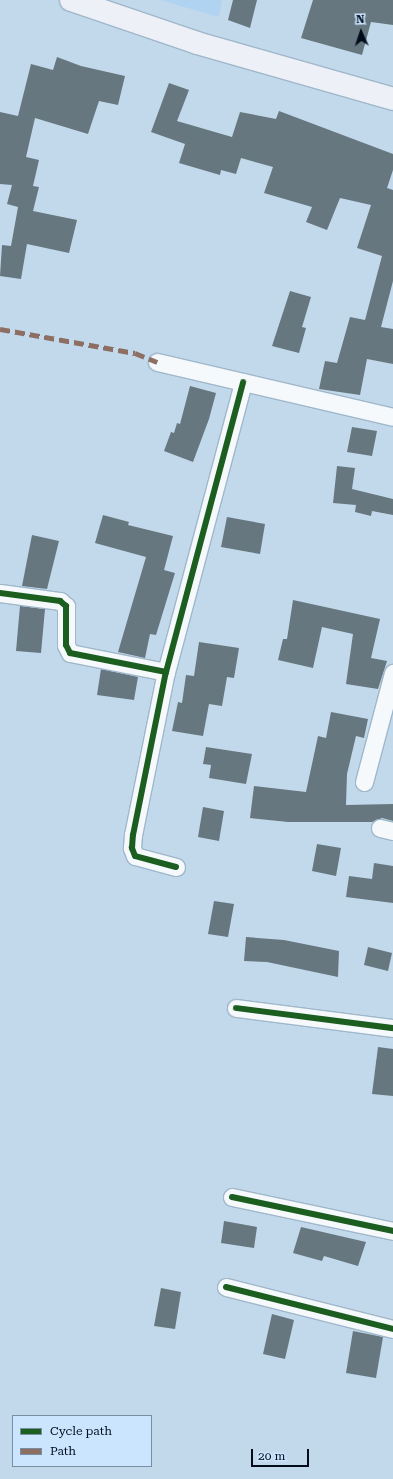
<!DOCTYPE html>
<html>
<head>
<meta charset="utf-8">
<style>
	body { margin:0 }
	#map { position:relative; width:393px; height:1479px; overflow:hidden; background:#c2d9ec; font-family:"Roboto Serif",serif }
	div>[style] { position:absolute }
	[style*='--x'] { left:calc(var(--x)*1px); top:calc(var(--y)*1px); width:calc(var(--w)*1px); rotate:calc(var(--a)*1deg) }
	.built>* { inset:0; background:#b0d3f1 }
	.building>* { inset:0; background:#66777f }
	.roads { filter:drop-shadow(1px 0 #9fb7ca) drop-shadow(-1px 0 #9fb7ca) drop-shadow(0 1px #9fb7ca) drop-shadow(0 -1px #9fb7ca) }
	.minor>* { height:17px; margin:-8.5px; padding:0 8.5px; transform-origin:8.5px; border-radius:8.5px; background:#f6f9fc }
	.primary>* { height:22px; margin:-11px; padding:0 11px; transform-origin:11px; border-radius:11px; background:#eef0f7 }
	.quiet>* { height:5px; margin-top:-2.5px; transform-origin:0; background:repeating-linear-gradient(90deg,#8d6e63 0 10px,transparent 0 15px) }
	.cycleway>* { height:6px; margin:-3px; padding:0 3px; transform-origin:3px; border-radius:3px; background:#1b5e20 }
	span { translate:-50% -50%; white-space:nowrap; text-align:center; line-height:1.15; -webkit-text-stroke:4px #cae5fd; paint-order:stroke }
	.legend { position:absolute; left:12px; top:1415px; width:140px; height:52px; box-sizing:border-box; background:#cae5fd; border:1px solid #798ea3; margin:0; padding:5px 7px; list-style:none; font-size:12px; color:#000c1c }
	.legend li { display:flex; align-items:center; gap:8px; height:20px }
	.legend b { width:20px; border:1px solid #798ea3 }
	.north { position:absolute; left:341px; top:12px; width:40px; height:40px; -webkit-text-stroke:3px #cae5fd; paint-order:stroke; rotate:357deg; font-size:11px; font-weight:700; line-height:16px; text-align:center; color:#000c1c }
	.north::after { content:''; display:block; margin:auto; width:14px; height:18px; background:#000c1c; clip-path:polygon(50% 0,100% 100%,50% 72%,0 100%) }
	.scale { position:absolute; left:251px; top:1449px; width:58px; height:18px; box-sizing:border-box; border:2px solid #000c1c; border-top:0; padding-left:5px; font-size:12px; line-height:14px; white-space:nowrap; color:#000c1c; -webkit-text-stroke:3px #cae5fd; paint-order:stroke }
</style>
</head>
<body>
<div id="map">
	<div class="built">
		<i style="clip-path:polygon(160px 0,222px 0,219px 17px)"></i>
	</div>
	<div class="building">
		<i style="clip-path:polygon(233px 0,257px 0,250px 28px,228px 20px)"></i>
		<i style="clip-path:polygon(313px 0,393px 0,393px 25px,371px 22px,362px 55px,301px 38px)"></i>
		<i style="clip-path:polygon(57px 57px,81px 66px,125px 76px,118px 105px,99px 101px,88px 134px,35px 118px,26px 157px,39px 160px,33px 186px,39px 187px,33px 211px,77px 220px,69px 253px,27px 244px,21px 279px,0 276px,2px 245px,11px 246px,18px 207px,7px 204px,12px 185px,0 184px,0 112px,18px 116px,31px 64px,53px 70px)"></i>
		<i style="clip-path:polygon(169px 83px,189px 90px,177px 121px,232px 137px,240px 112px,276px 119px,279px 111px,393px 154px,393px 170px,387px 188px,393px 190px,393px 281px,381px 327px,393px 329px,393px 364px,367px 359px,360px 395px,319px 389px,325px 361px,337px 363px,350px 317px,365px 320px,382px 256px,357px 248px,371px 205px,340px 198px,327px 230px,306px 222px,312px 207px,264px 193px,273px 167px,241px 158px,236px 174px,221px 170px,220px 175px,179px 163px,185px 144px,151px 132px)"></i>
		<i style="clip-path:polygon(290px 291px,311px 297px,302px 327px,306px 328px,299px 353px,272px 346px)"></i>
		<i style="clip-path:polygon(190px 386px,216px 393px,209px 419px,193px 462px,164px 451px,171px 432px,174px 433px,177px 423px,180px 424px)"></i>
		<i style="clip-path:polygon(352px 427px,377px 431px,372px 456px,347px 452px)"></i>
		<i style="clip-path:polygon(337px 466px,355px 468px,352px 489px,393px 499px,393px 515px,372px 511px,371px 516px,355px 512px,356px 505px,333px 503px)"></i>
		<i style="clip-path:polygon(103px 515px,129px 522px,128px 525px,173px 536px,164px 570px,175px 573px,156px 635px,150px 634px,145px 658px,118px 652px,146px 557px,95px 543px)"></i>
		<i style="clip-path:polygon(227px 517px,265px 524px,260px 554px,221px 547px)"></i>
		<i style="clip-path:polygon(32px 535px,59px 541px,47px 589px,22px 586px)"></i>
		<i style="clip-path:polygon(293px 600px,380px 619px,371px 658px,387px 661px,378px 689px,346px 684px,353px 634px,322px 627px,313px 668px,278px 660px,283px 639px,287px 639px)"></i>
		<i style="clip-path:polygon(20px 606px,45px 609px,41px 653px,16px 651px)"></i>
		<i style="clip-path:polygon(199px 642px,239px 648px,234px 678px,227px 677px,222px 706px,209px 704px,203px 736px,172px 731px,178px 702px,182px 703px,186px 675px,194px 676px)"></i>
		<i style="clip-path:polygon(101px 669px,138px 677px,134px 700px,97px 695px)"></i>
		<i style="clip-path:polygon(331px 712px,368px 719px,364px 738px,356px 736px,347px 774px,346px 805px,393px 804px,393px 821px,382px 818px,372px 822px,288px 822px,250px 818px,254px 786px,306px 792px,318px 736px,326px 738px)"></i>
		<i style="clip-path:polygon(206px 747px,252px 754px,246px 784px,209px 778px,211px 765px,203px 764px)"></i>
		<i style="clip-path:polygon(203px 807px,224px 811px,219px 841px,198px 837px)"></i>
		<i style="clip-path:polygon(317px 844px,341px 848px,336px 876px,312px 871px)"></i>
		<i style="clip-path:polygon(374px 863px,393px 866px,393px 903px,346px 897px,349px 876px,372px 879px)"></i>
		<i style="clip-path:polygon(214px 901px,234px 904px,228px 937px,208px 934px)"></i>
		<i style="clip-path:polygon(246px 937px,284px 940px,339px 951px,338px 977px,267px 962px,244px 961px)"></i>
		<i style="clip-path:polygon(368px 947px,392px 953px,388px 971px,364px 965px)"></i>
		<i style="clip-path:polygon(378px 1047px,393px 1049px,393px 1096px,372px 1094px)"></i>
		<i style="clip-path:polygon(224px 1221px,257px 1227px,254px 1248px,221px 1243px)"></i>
		<i style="clip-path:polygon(301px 1227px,366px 1242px,358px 1266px,324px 1256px,322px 1261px,293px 1253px)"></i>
		<i style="clip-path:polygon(161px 1288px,181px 1292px,175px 1329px,154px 1326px)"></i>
		<i style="clip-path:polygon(272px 1314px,294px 1320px,285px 1359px,263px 1354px)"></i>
		<i style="clip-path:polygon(353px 1331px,383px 1337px,376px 1378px,346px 1373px)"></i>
	</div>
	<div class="roads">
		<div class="minor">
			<i style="--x:157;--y:362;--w:242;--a:13.1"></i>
			<i style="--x:0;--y:593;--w:61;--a:7.6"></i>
			<i style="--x:60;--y:601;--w:8;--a:40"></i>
			<i style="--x:66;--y:606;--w:39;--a:90"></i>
			<i style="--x:66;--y:645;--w:9;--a:63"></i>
			<i style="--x:70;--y:653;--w:98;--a:11.2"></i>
			<i style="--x:364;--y:782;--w:113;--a:-75.1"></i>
			<i style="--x:380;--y:828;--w:13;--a:13"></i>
			<i style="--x:176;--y:867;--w:42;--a:-165"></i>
			<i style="--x:135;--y:856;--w:9;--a:-111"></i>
			<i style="--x:132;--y:848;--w:13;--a:-86"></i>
			<i style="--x:133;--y:835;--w:166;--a:-78.6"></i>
			<i style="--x:166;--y:672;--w:300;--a:-75.1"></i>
			<i style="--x:236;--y:1008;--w:158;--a:7.3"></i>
			<i style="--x:232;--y:1197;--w:165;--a:11.9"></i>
			<i style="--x:226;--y:1287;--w:172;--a:14.1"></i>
		</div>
		<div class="primary">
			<i style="--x:71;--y:0;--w:133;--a:18.8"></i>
			<i style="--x:197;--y:43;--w:204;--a:15.9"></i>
		</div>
	</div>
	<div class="quiet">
		<i style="--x:0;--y:329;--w:137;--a:10.1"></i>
		<i style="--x:135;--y:353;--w:24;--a:22"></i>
	</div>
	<div class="cycleway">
		<i style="--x:0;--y:593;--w:61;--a:7.6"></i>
		<i style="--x:60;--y:601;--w:8;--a:40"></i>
		<i style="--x:66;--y:606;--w:39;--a:90"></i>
		<i style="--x:66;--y:645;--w:9;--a:63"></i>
		<i style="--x:70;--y:653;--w:98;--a:11.2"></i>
		<i style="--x:176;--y:867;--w:42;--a:-165"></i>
		<i style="--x:135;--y:856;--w:9;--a:-111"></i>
		<i style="--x:132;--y:848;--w:13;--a:-86"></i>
		<i style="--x:133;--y:835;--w:166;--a:-78.6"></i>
		<i style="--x:166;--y:672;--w:300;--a:-75.1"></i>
		<i style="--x:236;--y:1008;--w:158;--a:7.3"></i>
		<i style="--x:232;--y:1197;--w:165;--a:11.9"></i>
		<i style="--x:226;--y:1287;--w:172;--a:14.1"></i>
	</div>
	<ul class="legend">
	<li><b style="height:5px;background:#1b5e20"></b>Cycle path</li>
	<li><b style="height:5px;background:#8d6e63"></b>Path</li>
	</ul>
	<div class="north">N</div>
	<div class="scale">20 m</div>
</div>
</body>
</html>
